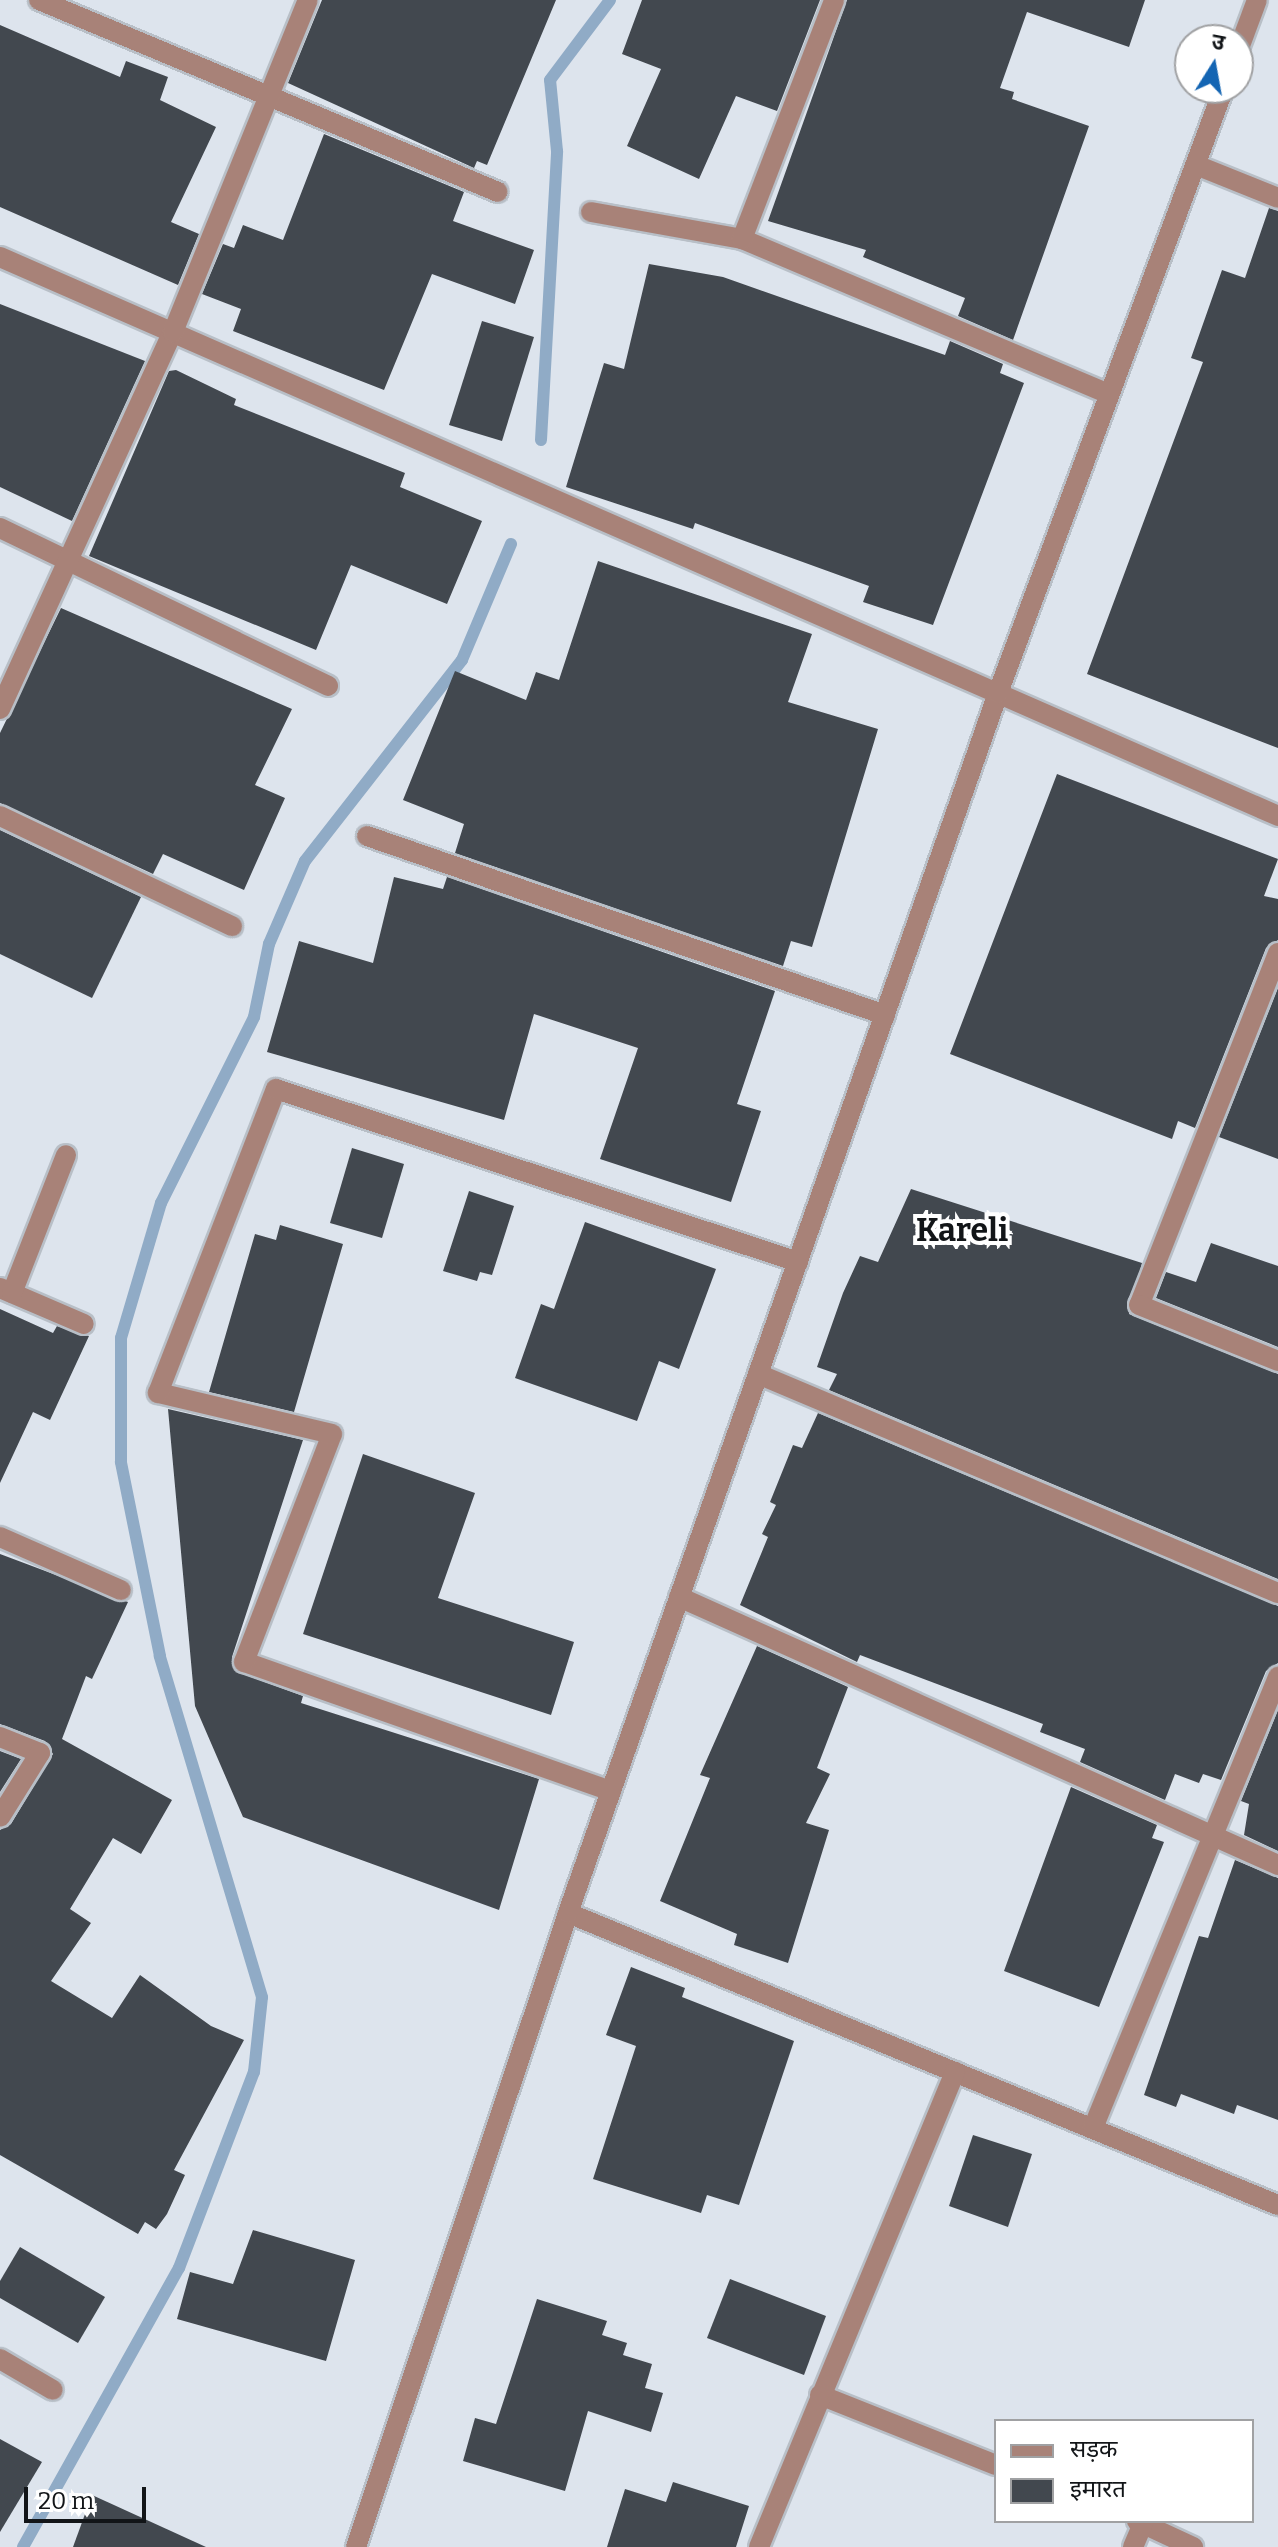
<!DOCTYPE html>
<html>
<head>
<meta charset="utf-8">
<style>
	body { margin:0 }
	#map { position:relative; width:1278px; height:2547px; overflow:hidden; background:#dde4ed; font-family:Bitter,"Noto Sans Devanagari",serif }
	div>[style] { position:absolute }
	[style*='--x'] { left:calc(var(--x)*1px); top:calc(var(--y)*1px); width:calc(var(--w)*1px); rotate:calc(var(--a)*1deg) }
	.stream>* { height:12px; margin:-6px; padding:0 6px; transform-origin:6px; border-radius:6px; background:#90abc6 }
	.building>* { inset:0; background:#42484f }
	.roads { filter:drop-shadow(2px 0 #b8bfc7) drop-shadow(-2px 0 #b8bfc7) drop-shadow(0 2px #b8bfc7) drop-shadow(0 -2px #b8bfc7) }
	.minor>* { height:20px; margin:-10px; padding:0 10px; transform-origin:10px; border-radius:10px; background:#a88278 }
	span { translate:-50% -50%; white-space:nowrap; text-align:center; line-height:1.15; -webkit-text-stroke:8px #fff; paint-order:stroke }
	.district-label { font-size:32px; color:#121518; font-weight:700 }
	.legend { position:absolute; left:994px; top:2419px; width:260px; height:104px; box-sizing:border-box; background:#fff; border:2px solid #a0a1a3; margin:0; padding:10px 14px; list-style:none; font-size:24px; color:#121518 }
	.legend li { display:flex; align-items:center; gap:16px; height:40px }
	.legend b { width:40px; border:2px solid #a0a1a3 }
	.north { position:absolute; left:1174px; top:24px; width:80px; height:80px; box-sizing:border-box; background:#fff; border:2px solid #a0a1a3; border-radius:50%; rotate:11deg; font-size:22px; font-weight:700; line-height:32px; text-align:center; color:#121518 }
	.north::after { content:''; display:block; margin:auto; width:28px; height:36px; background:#1465b3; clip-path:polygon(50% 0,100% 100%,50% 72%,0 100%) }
	.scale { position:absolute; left:24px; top:2487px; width:122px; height:36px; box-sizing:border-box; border:4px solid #121518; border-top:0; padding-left:10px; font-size:24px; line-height:28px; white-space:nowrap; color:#121518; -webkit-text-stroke:6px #fff; paint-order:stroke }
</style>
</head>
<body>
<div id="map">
	<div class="stream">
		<i style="--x:541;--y:440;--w:289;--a:-86.8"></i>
		<i style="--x:557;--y:151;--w:71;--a:-95.6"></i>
		<i style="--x:550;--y:80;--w:100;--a:-53.1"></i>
		<i style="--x:23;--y:2547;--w:320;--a:-60.8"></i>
		<i style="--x:179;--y:2268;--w:210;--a:-69.1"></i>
		<i style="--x:254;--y:2072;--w:75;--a:-83.9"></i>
		<i style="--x:262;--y:1997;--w:356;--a:-106.7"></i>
		<i style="--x:160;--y:1656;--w:198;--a:-101.4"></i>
		<i style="--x:121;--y:1462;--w:124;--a:-90"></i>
		<i style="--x:121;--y:1338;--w:141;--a:-73.5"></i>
		<i style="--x:161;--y:1203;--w:208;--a:-63.4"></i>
		<i style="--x:254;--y:1017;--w:75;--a:-78.4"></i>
		<i style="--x:269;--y:944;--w:90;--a:-66.6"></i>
		<i style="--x:305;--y:861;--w:255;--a:-52"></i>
		<i style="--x:462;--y:660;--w:126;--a:-67.1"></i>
	</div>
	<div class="building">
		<i style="clip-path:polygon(322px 0,556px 0,487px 165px,477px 161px,474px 168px,288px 83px)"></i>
		<i style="clip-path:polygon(642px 0,820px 0,777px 111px,736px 96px,699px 179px,627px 146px,661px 69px,622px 54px)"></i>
		<i style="clip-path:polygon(847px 0,1145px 0,1129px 47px,1027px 12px,1000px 88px,1014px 92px,1012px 99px,1089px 126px,1013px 340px,958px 316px,965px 298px,863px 257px,866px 250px,768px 221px)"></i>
		<i style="clip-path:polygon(0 25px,120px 77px,126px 61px,168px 77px,160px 100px,216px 127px,171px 222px,199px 234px,178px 285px,0 207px)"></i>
		<i style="clip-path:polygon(324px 134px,464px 192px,453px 221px,534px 250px,515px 304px,432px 274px,384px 390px,233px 331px,241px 309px,202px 294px,223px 244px,234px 248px,243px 225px,283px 240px)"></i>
		<i style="clip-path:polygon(1269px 208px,1278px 211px,1278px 748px,1087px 674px,1203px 362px,1191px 358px,1222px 270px,1245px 278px)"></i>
		<i style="clip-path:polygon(649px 264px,723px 277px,945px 355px,950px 341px,1003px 364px,1000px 373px,1024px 383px,933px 625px,863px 602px,869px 586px,695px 523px,693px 529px,566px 487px,604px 363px,624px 369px)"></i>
		<i style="clip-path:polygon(0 304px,145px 361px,72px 521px,0 487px)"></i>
		<i style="clip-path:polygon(482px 321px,534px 337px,502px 441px,449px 425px)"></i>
		<i style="clip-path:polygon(176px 370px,236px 399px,234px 405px,405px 473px,400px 487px,482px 521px,447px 604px,351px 565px,316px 650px,89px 556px,169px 371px)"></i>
		<i style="clip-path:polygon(598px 561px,812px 634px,788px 702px,878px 729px,812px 947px,791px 941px,783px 966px,455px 853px,464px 824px,403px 800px,455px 671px,526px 700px,536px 672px,559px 680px)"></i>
		<i style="clip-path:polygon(61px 608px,292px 709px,255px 785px,285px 798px,244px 890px,163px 854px,153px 874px,0 803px,0 733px)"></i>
		<i style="clip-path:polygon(1057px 774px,1278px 859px,1264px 896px,1278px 899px,1278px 940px,1266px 948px,1195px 1128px,1178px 1121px,1172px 1139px,950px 1054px)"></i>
		<i style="clip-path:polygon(0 830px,141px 897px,92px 998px,0 954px)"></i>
		<i style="clip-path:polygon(394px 877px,443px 889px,447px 877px,775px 991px,737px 1104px,761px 1111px,731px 1202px,600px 1159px,638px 1048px,534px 1014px,504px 1120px,267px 1052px,299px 941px,373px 963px)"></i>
		<i style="clip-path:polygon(1278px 988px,1278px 1159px,1219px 1137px)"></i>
		<i style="clip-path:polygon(352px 1148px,404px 1164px,382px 1238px,330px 1223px)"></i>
		<i style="clip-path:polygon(911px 1189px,1142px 1263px,1129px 1314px,1278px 1374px,1278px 1579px,829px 1390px,837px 1374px,817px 1367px,843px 1293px,860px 1256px,878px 1262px)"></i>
		<i style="clip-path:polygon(469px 1191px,514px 1206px,492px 1275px,480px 1272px,477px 1281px,443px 1271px)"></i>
		<i style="clip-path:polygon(585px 1222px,716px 1269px,679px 1369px,659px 1361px,637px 1421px,515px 1378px,541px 1304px,554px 1309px)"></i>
		<i style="clip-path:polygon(280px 1225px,343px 1244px,294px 1412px,209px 1392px,255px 1234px,276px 1240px)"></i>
		<i style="clip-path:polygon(1211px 1243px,1278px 1266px,1278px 1347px,1156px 1298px,1166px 1272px,1196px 1282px)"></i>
		<i style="clip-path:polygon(0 1309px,53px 1333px,57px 1326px,89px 1336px,50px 1420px,33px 1412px,0 1483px)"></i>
		<i style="clip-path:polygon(168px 1409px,303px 1440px,232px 1657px,235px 1671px,303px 1696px,301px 1703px,539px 1779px,499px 1910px,243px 1817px,195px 1706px)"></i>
		<i style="clip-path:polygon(818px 1413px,1278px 1606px,1278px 1663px,1266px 1671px,1221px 1780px,1203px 1774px,1199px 1783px,1175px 1774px,1165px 1800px,1080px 1762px,1085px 1749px,1040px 1732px,1043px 1724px,860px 1655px,857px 1662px,740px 1605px,768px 1537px,762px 1534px,776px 1505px,770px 1502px,793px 1445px,802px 1448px)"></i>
		<i style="clip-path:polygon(363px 1454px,475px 1493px,438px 1598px,574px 1642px,551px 1715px,303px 1634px)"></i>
		<i style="clip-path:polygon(0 1554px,128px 1602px,92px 1679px,86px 1676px,62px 1739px,172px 1800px,141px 1854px,113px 1838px,70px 1909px,91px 1923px,51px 1981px,112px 2018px,140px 1975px,211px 2026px,244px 2040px,174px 2170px,185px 2175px,167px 2214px,156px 2229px,145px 2222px,138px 2234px,0 2155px,0 1830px,11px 1824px,53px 1754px,45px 1741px,0 1724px)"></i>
		<i style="clip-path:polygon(757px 1646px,848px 1687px,817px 1768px,830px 1774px,806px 1823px,829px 1830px,788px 1963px,734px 1945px,737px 1934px,660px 1901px,710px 1778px,700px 1775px)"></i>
		<i style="clip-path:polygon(1278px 1710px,1278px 1851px,1244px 1835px,1249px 1804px,1241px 1801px)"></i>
		<i style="clip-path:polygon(0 1751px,21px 1759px,0 1792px)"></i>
		<i style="clip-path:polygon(1071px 1787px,1157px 1825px,1152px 1838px,1164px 1842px,1099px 2007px,1004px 1971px)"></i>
		<i style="clip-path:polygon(1235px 1860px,1278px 1878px,1278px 2120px,1237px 2105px,1234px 2114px,1181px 2094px,1176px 2107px,1144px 2095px,1199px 1936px,1208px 1938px)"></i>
		<i style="clip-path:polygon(631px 1967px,685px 1988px,682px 1997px,794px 2041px,739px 2205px,707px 2195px,701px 2213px,593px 2179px,636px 2046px,606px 2035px)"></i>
		<i style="clip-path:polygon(973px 2135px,1032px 2154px,1008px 2227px,949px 2206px)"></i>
		<i style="clip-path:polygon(253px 2230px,355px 2260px,326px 2361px,177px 2319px,190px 2272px,233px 2284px)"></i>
		<i style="clip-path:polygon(20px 2247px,105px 2297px,78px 2343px,0 2298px,0 2281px)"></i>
		<i style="clip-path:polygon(730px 2279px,826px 2316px,804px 2375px,707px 2338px)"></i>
		<i style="clip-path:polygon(537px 2299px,607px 2321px,602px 2335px,627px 2343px,623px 2355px,652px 2364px,645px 2388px,663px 2393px,651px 2432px,588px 2411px,565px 2491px,463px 2461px,475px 2418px,496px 2424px)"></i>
		<i style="clip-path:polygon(0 2439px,42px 2462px,0 2532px)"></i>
		<i style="clip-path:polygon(673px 2482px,749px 2506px,736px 2547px,607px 2547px,625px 2489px,666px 2502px)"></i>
		<i style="clip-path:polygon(92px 2495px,206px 2547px,73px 2547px)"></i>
	</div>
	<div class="roads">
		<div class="minor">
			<i style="--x:39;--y:0;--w:497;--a:22.7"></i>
			<i style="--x:1238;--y:51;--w:54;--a:-69.6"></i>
			<i style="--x:1196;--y:165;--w:88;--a:21.9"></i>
			<i style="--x:591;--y:212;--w:153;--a:10.1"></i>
			<i style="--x:742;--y:239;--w:395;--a:22.9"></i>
			<i style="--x:742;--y:239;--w:256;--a:-68.9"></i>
			<i style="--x:0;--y:257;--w:1395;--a:23.62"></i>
			<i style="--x:0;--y:528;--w:364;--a:25.7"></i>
			<i style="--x:0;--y:709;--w:415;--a:-65.4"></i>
			<i style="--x:173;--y:332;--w:358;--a:-67.9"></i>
			<i style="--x:0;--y:816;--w:257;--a:25.4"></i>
			<i style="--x:367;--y:836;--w:548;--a:19.06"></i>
			<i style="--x:1278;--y:953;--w:378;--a:111.5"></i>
			<i style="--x:1139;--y:1305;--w:150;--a:21.9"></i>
			<i style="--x:0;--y:1288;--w:91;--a:23.2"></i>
			<i style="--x:12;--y:1293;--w:148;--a:-68.6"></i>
			<i style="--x:758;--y:1374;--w:564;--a:22.84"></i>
			<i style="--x:0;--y:1537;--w:132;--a:23.7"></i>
			<i style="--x:679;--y:1597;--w:656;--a:24.1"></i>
			<i style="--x:0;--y:1737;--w:43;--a:21.8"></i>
			<i style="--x:40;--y:1753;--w:75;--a:122"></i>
			<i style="--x:611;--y:1791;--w:389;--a:-160.6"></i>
			<i style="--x:244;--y:1662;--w:244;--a:-68.9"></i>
			<i style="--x:332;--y:1434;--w:179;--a:-166.7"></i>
			<i style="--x:158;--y:1393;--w:326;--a:-68.8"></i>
			<i style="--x:276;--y:1089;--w:550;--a:18.34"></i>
			<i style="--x:568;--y:1913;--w:768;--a:22.36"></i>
			<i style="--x:1093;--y:2128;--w:488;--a:-67.7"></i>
			<i style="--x:0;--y:2359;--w:61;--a:30.3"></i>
			<i style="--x:820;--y:2395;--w:189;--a:21.7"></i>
			<i style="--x:1137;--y:2521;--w:62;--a:24.9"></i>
			<i style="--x:356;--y:2547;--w:669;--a:-71.51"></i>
			<i style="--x:568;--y:1913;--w:1294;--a:-70.58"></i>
			<i style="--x:998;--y:693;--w:646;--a:-69.52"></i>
			<i style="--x:759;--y:2547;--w:514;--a:-67.58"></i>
			<i style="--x:1133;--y:2547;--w:26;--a:-67"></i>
		</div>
	</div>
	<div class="district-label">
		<span style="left:962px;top:1230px">Kareli</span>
	</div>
	<ul class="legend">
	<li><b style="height:10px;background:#a88278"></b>सड़क</li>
	<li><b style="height:22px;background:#42484f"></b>इमारत</li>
	</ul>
	<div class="north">उ</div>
	<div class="scale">20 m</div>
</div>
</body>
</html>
